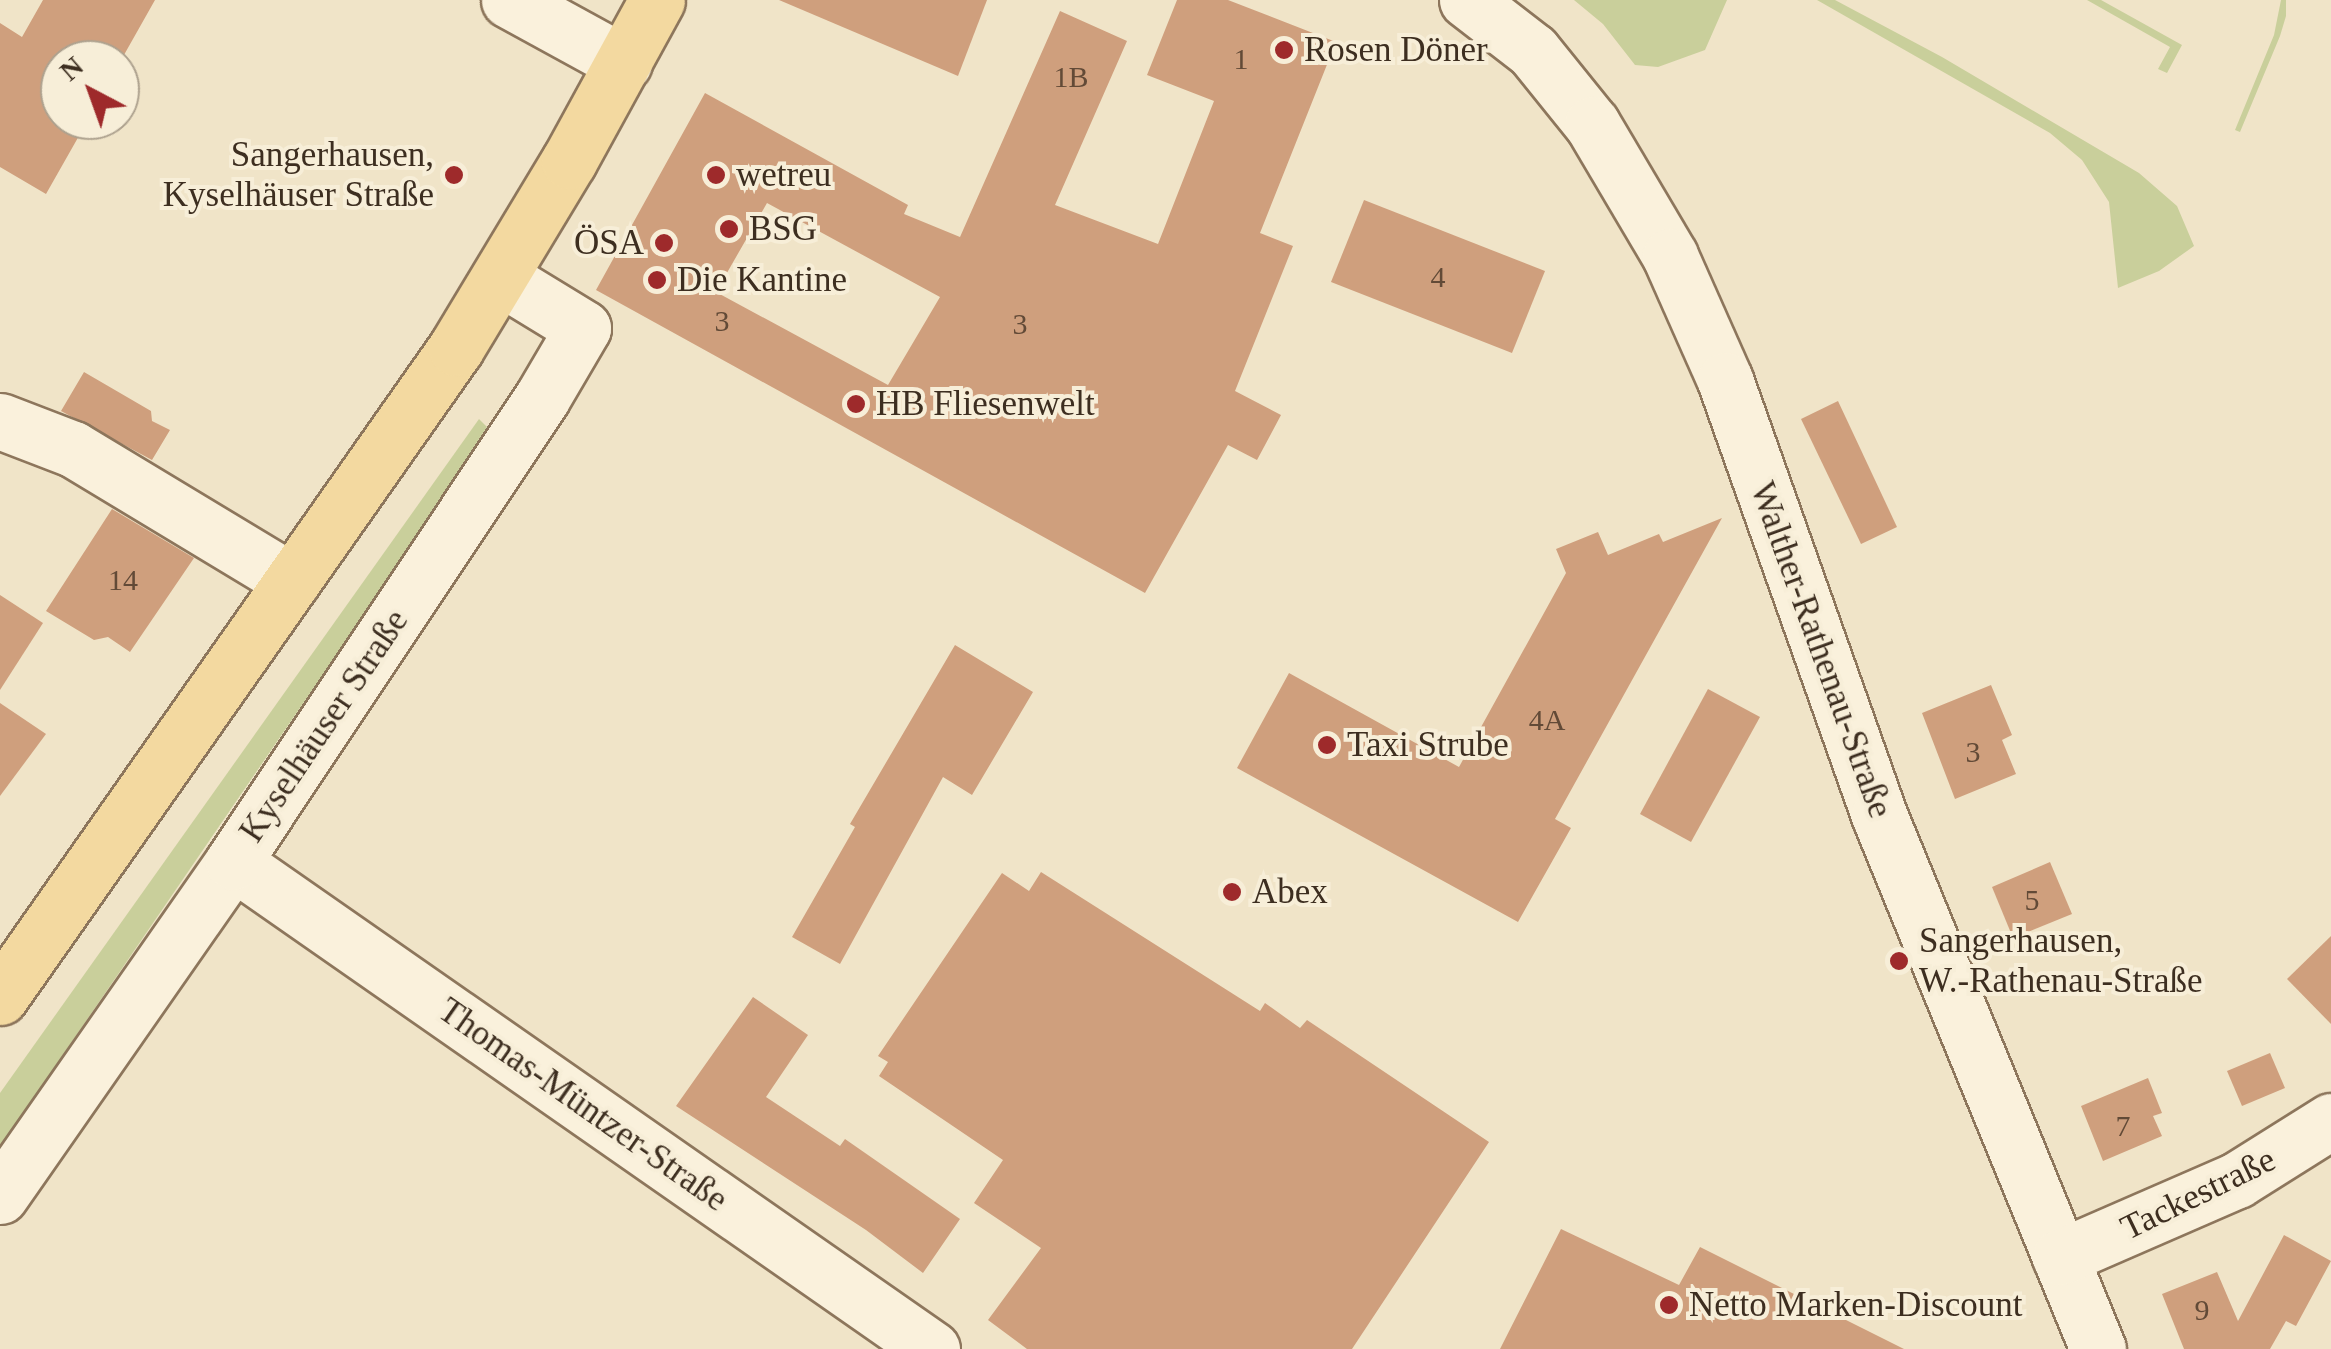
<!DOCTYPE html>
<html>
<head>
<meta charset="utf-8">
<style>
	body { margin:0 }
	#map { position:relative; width:2331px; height:1349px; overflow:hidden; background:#f0e4c8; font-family:Georgia,serif }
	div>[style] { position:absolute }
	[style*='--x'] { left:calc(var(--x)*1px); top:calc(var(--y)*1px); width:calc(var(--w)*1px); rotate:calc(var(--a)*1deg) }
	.green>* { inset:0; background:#c9cf9b }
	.building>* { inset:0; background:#cf9f7d }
	.roads { filter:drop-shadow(2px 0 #8d765c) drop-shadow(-2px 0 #8d765c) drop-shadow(0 2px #8d765c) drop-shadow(0 -2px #8d765c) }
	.minor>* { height:55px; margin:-27.5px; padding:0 27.5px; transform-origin:27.5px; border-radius:27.5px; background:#faf1dc }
	.major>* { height:55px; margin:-27.5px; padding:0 27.5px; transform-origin:27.5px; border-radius:27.5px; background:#f3d9a0 }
	.dots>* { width:28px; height:28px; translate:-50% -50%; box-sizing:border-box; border:5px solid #f7eed8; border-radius:50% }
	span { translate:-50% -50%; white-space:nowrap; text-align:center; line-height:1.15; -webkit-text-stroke:8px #f7eed8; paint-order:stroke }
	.number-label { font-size:30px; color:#624a37 }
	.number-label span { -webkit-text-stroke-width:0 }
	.poi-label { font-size:35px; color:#3d2e20 }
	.left { translate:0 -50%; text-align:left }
	.right { translate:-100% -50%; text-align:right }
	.street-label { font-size:35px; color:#3d2e20 }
	.north { position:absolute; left:40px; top:40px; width:100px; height:100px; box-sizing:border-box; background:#f7eed8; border:2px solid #ada18e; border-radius:50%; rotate:319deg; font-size:28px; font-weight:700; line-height:40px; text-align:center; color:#3d2e20 }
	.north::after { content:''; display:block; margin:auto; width:35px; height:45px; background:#9e2a2b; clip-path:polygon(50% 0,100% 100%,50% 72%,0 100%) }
</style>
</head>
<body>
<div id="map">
	<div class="green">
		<i style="clip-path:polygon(1574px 0,1727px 0,1705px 50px,1658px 67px,1635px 65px,1603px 24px)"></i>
		<i style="clip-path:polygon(1817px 0,1835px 0,1942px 57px,2139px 173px,2177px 206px,2194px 246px,2159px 271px,2118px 288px,2109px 202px,2082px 160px,2050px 133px)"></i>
		<i style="clip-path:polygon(2087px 0,2101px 0,2182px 45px,2167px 73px,2158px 69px,2170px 47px)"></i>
		<i style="clip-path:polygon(2281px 0,2286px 0,2286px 16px,2280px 36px,2240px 132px,2235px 130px,2274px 35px)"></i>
		<i style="clip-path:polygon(479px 419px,487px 427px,358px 623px,0 1147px,0 1093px)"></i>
	</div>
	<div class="building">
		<i style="clip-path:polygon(43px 0,155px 0,120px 62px,60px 60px,60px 120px,88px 120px,46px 194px,0 167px,0 23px,22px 37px)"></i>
		<i style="clip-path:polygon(779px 0,987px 0,958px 76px)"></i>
		<i style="clip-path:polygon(evenodd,1177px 0,1228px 0,1336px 42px,1260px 233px,1293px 246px,1235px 391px,1281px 415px,1257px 460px,1228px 445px,1145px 593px,596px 290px,705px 93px,908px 205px,904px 214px,960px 237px,1060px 11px,1127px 41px,1055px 205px,1158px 244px,1214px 101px,1147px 75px,1177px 0,767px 203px,940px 297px,888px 385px,716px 292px,767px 203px)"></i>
		<i style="clip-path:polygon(1364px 200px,1545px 271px,1512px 353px,1331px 282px)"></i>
		<i style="clip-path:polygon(84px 372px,151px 411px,152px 421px,170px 430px,152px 460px,61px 411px)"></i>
		<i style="clip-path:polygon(1838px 401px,1897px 527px,1861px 544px,1801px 419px)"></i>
		<i style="clip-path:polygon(112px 509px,194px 558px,130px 652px,108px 637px,94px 640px,46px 611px)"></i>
		<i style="clip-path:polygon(1722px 518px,1555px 819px,1571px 828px,1518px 922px,1237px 768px,1289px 673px,1459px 767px,1566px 573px,1556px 549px,1598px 532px,1608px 555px,1659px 534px,1663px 542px)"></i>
		<i style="clip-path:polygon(0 595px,43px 623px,0 690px)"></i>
		<i style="clip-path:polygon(955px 645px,1033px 692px,972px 795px,943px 777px,840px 964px,792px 937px,855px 827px,850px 824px)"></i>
		<i style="clip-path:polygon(1991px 685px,2012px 735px,2002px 740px,2016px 774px,1955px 799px,1922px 713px)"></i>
		<i style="clip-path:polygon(1708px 689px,1760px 717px,1691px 842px,1640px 814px)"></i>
		<i style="clip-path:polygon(0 703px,46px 734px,0 796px)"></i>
		<i style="clip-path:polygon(2050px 862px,2072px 914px,2013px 938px,1992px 887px)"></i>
		<i style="clip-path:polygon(1041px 872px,1260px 1011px,1265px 1003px,1300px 1028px,1307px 1020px,1489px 1142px,1352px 1349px,1027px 1349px,988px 1320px,1041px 1248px,974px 1203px,1003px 1160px,879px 1076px,888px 1062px,878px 1056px,1002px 873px,1029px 891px)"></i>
		<i style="clip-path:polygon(2331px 936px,2331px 1024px,2287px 979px)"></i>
		<i style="clip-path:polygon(753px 997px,808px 1035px,766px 1097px,840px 1146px,845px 1139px,960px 1219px,923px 1273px,866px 1230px,676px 1106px)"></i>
		<i style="clip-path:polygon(2270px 1053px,2285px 1088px,2242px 1106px,2227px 1071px)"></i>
		<i style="clip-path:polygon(2148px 1078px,2162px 1113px,2153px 1116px,2162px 1136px,2103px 1161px,2081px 1106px)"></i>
		<i style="clip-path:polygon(1561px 1229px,1679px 1285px,1700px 1247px,1904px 1349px,1500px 1349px)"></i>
		<i style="clip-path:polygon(2284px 1235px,2331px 1261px,2296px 1326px,2286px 1321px,2270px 1349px,2184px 1349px,2162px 1294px,2217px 1272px,2238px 1321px)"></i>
	</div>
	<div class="roads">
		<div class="minor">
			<i style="--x:509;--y:0;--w:131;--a:28.7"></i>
			<i style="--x:1467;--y:0;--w:83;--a:37.7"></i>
			<i style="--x:1533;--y:51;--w:94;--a:51.1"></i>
			<i style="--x:1592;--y:124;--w:153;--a:59.4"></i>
			<i style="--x:1670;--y:256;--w:136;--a:66.1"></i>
			<i style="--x:1725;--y:380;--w:461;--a:70.5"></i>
			<i style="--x:1879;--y:815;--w:577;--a:67.7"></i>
			<i style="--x:0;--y:421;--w:78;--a:21"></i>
			<i style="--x:73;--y:449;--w:256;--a:31.1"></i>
			<i style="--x:233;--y:862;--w:852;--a:34.87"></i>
			<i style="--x:0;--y:1196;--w:407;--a:-55.1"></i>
			<i style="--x:233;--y:862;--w:557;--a:-56.34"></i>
			<i style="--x:542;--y:398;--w:81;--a:-59.6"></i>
			<i style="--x:583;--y:328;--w:96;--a:-148.6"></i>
			<i style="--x:2060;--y:1257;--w:193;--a:-23.5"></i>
			<i style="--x:2237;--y:1180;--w:111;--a:-32.1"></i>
		</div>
		<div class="major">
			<i style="--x:0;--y:997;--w:793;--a:-54.91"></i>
			<i style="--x:456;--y:348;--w:218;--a:-58.9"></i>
			<i style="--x:569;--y:161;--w:183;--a:-61.3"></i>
		</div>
	</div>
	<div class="dots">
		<i style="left:1284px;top:50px;background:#9e2a2b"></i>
		<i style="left:454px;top:175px;background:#9e2a2b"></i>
		<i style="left:716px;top:175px;background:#9e2a2b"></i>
		<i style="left:729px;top:229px;background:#9e2a2b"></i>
		<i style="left:664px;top:243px;background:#9e2a2b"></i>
		<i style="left:657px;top:280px;background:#9e2a2b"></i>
		<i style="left:856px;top:404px;background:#9e2a2b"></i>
		<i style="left:1327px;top:745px;background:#9e2a2b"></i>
		<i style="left:1232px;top:892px;background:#9e2a2b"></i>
		<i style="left:1899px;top:961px;background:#9e2a2b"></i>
		<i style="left:1669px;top:1305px;background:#9e2a2b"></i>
	</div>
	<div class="number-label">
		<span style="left:1241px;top:59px">1</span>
		<span style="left:1071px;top:77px">1B</span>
		<span style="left:1438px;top:277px">4</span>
		<span style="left:722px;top:321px">3</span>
		<span style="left:1020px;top:324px">3</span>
		<span style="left:123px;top:580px">14</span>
		<span style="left:1547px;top:720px">4A</span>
		<span style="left:1973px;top:752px">3</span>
		<span style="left:2032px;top:900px">5</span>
		<span style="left:2123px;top:1126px">7</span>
		<span style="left:2202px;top:1310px">9</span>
	</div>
	<div class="poi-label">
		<span class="left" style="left:1304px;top:50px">Rosen Döner</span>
		<span class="right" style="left:434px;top:175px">Sangerhausen,<br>Kyselhäuser Straße</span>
		<span class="left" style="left:736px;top:175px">wetreu</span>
		<span class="left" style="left:749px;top:229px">BSG</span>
		<span class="right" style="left:644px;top:243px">ÖSA</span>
		<span class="left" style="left:677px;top:280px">Die Kantine</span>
		<span class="left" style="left:876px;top:404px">HB Fliesenwelt</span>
		<span class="left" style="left:1347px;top:745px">Taxi Strube</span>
		<span class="left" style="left:1252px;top:892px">Abex</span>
		<span class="left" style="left:1919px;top:961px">Sangerhausen,<br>W.-Rathenau-Straße</span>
		<span class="left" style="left:1689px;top:1305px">Netto Marken-Discount</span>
	</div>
	<div class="street-label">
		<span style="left:1821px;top:650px;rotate:70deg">Walther-Rathenau-Straße</span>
		<span style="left:324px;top:726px;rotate:-56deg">Kyselhäuser Straße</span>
		<span style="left:583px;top:1105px;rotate:35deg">Thomas-Müntzer-Straße</span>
		<span style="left:2198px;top:1194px;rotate:-26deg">Tackestraße</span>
	</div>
	<div class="north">N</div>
</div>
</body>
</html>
